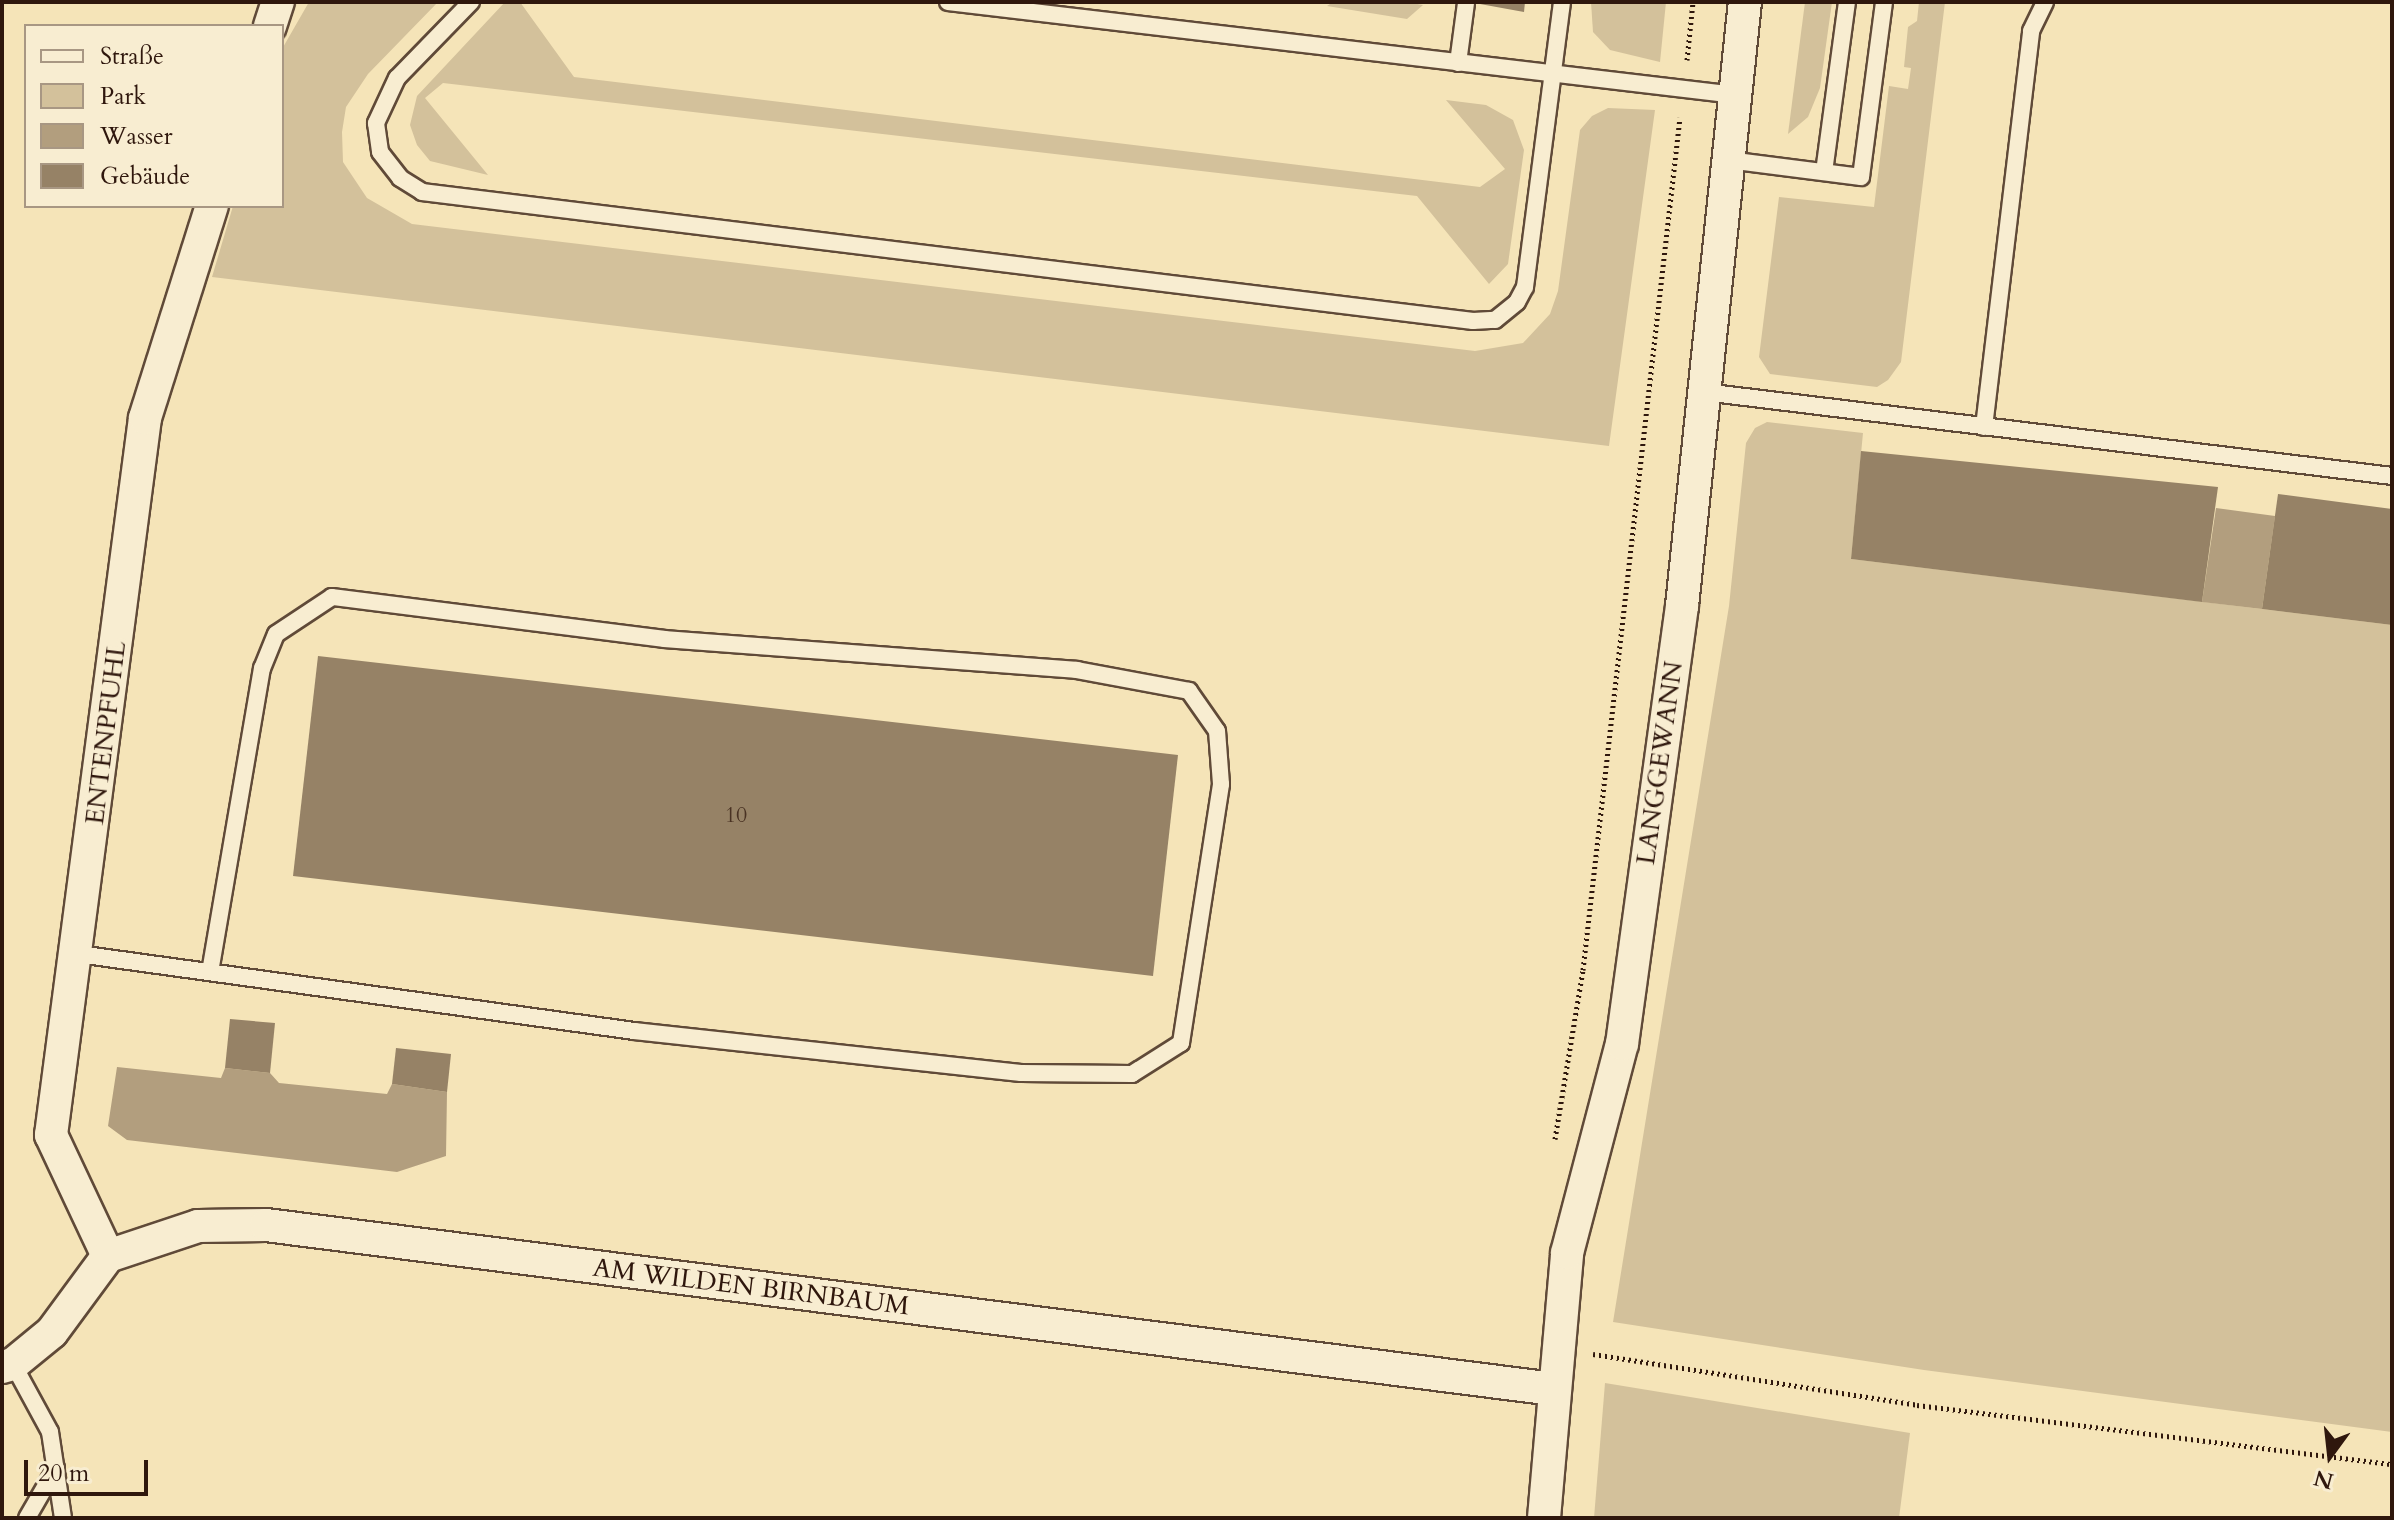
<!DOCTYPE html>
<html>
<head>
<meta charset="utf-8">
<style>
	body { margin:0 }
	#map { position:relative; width:2394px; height:1520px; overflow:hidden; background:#f5e4b8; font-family:Cardo,serif }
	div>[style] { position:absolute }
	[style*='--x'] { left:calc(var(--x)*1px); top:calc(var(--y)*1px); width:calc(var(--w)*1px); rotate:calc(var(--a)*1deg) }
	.green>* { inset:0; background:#d3c19b }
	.water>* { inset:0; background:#b29e7e }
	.building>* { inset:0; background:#968266 }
	.path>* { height:5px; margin-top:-2.5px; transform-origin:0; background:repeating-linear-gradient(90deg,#2f170d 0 2px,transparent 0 6px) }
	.roads { filter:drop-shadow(2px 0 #604a38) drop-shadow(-2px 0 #604a38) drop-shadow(0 2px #604a38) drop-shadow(0 -2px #604a38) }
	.lane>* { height:16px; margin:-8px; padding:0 8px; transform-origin:8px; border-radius:8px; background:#f8edd1 }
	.street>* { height:32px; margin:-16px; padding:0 16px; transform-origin:16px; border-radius:16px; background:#f8edd1 }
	span { translate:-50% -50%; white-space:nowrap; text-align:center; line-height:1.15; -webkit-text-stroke:8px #f8edd1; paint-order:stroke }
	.number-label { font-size:22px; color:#493223 }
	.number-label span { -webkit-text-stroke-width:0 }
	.street-label { font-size:26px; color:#2f170d }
	.frame { position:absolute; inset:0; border:4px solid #2f170d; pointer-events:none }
	.legend { position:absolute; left:24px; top:24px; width:260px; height:184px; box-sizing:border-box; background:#f8edd1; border:2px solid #a89783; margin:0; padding:10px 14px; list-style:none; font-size:24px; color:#2f170d }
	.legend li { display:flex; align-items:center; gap:16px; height:40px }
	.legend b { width:40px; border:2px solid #a89783 }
	.north { position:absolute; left:2290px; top:1416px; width:80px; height:80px; -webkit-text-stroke:6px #f8edd1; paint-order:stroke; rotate:195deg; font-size:22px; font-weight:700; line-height:32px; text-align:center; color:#2f170d }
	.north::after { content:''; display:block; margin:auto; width:28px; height:36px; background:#2f170d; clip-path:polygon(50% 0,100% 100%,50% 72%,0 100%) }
	.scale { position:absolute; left:24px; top:1460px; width:124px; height:36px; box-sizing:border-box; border:4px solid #2f170d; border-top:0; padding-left:10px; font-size:24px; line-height:28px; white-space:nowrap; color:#2f170d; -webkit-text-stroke:6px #f8edd1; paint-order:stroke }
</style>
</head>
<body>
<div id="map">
	<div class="green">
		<i style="clip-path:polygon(309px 2px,438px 2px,368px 74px,346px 107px,342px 132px,343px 162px,367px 198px,412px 224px,1475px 351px,1523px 343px,1550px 314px,1558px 291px,1580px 130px,1592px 116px,1608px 108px,1655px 110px,1609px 446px,212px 277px,233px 206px,282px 206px,282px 49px)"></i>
		<i style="clip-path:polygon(505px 2px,520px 2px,574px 77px,1480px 187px,1505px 169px,1446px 100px,1486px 105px,1513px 120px,1524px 150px,1508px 264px,1489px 284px,1417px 196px,443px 83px,425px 98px,488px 175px,430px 161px,417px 145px,410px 125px,417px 96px)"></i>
		<i style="clip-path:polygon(1333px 2px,1406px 2px,1423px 5px,1407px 19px,1327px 6px)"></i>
		<i style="clip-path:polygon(1591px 2px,1666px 2px,1660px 62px,1610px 50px,1593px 32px)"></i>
		<i style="clip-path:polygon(1805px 2px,1832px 2px,1820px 88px,1808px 117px,1788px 134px)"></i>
		<i style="clip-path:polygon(1919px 2px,1945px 2px,1901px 362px,1888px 380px,1877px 387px,1770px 374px,1759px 357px,1779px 197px,1874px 207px,1889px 86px,1908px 89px,1911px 68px,1904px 67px,1908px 27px,1917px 21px)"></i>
		<i style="clip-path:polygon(1767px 422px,1863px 433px,1851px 559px,2392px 625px,2392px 1432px,1924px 1370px,1613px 1322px,1729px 606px,1746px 443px,1755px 428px)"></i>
		<i style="clip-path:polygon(1605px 1383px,1910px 1433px,1899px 1518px,1594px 1518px)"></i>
	</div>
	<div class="water">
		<i style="clip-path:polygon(2216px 508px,2275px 516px,2262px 609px,2202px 602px)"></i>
		<i style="clip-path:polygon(117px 1067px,221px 1078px,225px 1068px,270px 1073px,279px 1083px,387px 1094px,392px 1084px,447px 1092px,446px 1156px,397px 1172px,127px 1140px,108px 1126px)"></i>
	</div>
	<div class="building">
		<i style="clip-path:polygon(1469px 2px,1525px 2px,1524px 12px)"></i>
		<i style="clip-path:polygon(1861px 451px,2218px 487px,2202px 602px,1851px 559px)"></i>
		<i style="clip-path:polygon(2278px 494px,2392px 509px,2392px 625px,2262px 609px)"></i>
		<i style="clip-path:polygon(318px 656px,1178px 755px,1153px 976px,293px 876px)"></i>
		<i style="clip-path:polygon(230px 1019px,275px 1023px,270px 1073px,225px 1068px)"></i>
		<i style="clip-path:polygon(396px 1048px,451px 1054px,447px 1092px,392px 1084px)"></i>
	</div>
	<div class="path">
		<i style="--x:1687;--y:60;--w:58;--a:-84.1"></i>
		<i style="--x:1555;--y:1139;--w:171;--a:-80.6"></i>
		<i style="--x:1583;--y:970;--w:858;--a:-83.51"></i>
		<i style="--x:1593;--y:1354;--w:328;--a:8.9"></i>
		<i style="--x:1917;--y:1405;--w:479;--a:7.1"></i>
	</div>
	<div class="roads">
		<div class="lane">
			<i style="--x:471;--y:2;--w:106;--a:134.2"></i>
			<i style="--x:397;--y:78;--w:50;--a:115"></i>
			<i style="--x:376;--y:123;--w:29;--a:82"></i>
			<i style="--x:380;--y:152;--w:33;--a:52"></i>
			<i style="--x:400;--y:178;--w:26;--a:32"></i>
			<i style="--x:422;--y:192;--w:1059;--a:7"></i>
			<i style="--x:1473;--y:321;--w:22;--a:-3"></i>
			<i style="--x:1495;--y:320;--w:28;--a:-39"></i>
			<i style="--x:1517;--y:302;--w:17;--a:-62"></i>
			<i style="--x:1525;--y:287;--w:287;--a:-82.6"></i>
			<i style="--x:948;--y:2;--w:793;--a:6.73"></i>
			<i style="--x:1458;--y:63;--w:61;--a:-82.4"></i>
			<i style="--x:1728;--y:160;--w:134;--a:7.3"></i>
			<i style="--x:1861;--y:177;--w:177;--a:-82.5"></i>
			<i style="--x:1824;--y:172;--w:172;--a:-82.3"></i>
			<i style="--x:1704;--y:392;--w:693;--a:6.96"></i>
			<i style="--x:1984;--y:427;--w:399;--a:-83.2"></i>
			<i style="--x:2031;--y:31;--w:32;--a:-64"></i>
			<i style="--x:78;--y:954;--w:561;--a:7.88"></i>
			<i style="--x:634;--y:1031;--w:389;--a:6.2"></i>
			<i style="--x:1021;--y:1073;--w:111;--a:0.5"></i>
			<i style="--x:1132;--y:1074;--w:58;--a:-32.3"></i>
			<i style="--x:1181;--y:1043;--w:262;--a:-81.2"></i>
			<i style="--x:1221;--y:784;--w:53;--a:-94.3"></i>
			<i style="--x:1217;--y:731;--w:49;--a:-125"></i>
			<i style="--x:1189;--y:691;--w:114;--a:-169.4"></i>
			<i style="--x:1077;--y:670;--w:413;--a:-175.7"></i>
			<i style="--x:665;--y:639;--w:336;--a:-172.8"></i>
			<i style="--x:332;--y:597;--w:67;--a:146.5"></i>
			<i style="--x:276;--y:634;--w:37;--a:112"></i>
			<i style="--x:262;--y:668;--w:308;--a:99.7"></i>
			<i style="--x:13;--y:1364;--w:77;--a:61.4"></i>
			<i style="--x:50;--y:1432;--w:87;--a:81.4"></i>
			<i style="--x:27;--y:1518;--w:58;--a:-59.9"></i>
		</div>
		<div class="street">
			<i style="--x:270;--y:26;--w:25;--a:-72"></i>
			<i style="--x:108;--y:1256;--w:134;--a:-115.2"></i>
			<i style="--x:51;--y:1135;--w:723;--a:-82.53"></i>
			<i style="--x:145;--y:418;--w:222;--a:-72.5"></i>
			<i style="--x:2;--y:1367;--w:11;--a:-15"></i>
			<i style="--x:13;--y:1364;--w:50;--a:-39.4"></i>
			<i style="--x:52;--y:1332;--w:94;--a:-53.6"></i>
			<i style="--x:108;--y:1256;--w:95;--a:-18.4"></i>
			<i style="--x:198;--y:1226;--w:68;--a:-0.8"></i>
			<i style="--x:266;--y:1225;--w:1297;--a:7.26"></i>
			<i style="--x:1544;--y:1518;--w:266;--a:-85"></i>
			<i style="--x:1567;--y:1253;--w:216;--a:-75.3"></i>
			<i style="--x:1622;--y:1044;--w:442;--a:-82.2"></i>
			<i style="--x:1682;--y:606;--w:607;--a:-84.05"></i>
		</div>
	</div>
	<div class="number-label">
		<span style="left:736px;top:816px">10</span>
	</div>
	<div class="street-label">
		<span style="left:106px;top:733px;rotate:-83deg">ENTENPFUHL</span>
		<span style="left:1660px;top:763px;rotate:-82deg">LANGGEWANN</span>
		<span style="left:751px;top:1287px;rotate:7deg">AM WILDEN BIRNBAUM</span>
	</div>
	<div class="frame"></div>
	<ul class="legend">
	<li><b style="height:10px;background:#f8edd1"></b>Straße</li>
	<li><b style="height:22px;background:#d3c19b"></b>Park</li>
	<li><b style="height:22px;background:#b29e7e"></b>Wasser</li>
	<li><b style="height:22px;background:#968266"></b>Gebäude</li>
	</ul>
	<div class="north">N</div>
	<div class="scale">20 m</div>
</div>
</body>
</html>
